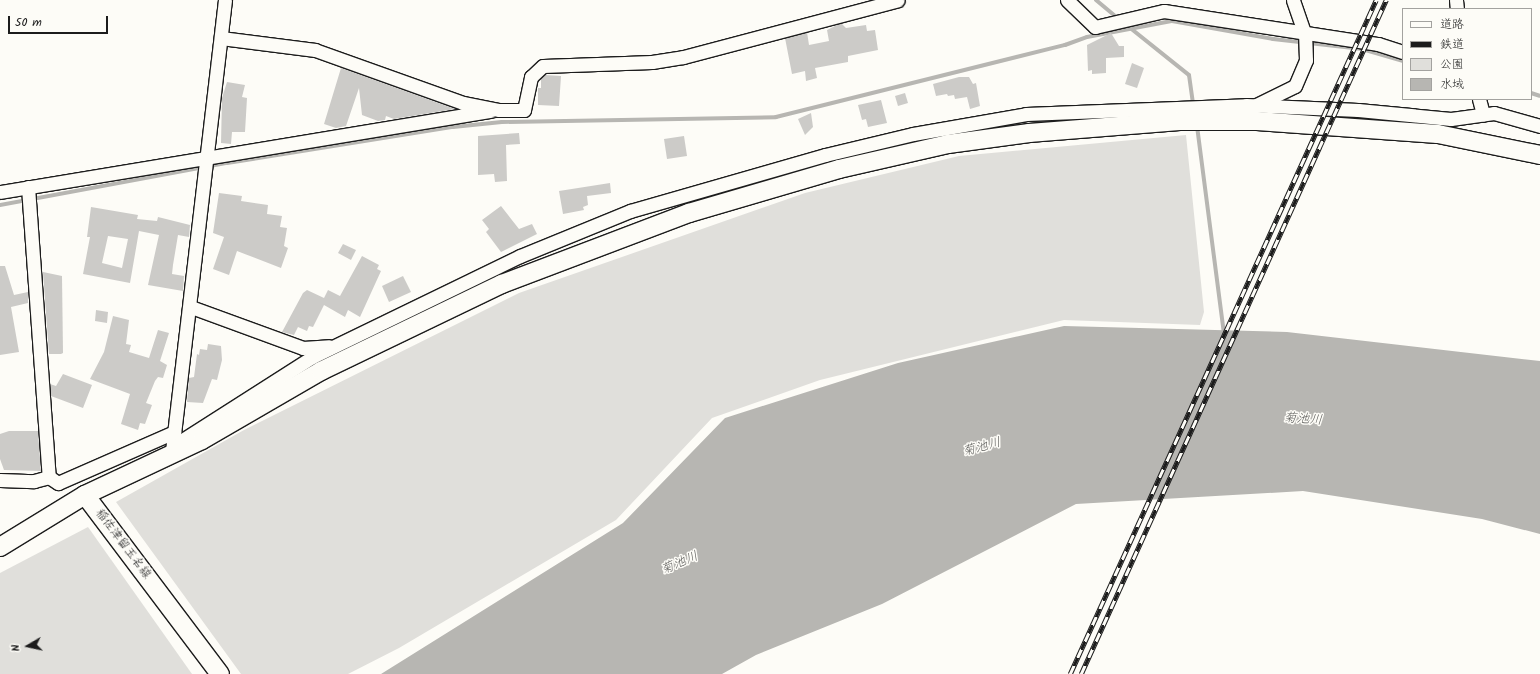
<!DOCTYPE html>
<html>
<head>
<meta charset="utf-8">
<style>
	body { margin:0 }
	#map { position:relative; width:1540px; height:674px; overflow:hidden; background:#fdfcf7; font-family:Kalam,"Klee One",sans-serif }
	div>[style] { position:absolute }
	[style*='--x'] { left:calc(var(--x)*1px); top:calc(var(--y)*1px); width:calc(var(--w)*1px); rotate:calc(var(--a)*1deg) }
	.green>* { inset:0; background:#e0dfdb }
	.water>* { inset:0; background:#b7b6b2 }
	.stream>* { height:4px; margin:-2px; padding:0 2px; transform-origin:2px; border-radius:2px; background:#b7b6b2 }
	.building>* { inset:0; background:#cccbc8 }
	.roads { filter:drop-shadow(1px 0 #1c1c1c) drop-shadow(-1px 0 #1c1c1c) drop-shadow(0 1px #1c1c1c) drop-shadow(0 -1px #1c1c1c) }
	.street>* { height:13px; margin:-6.5px; padding:0 6.5px; transform-origin:6.5px; border-radius:6.5px; background:#fdfcf7 }
	.secondary>* { height:18px; margin:-9px; padding:0 9px; transform-origin:9px; border-radius:9px; background:#fdfcf7 }
	.rail>* { height:4.5px; margin-top:-2.25px; transform-origin:0; background:repeating-linear-gradient(90deg,#fdfcf7 0 9px,#1c1c1c 0 18px); box-sizing:border-box; border-block:1px solid #1c1c1c }
	span { translate:-50% -50%; white-space:nowrap; text-align:center; line-height:1.15; -webkit-text-stroke:3px #fdfcf7; paint-order:stroke }
	.street-label { font-size:12px; color:#1c1c1c }
	.water-label { font-size:13px; color:#5a5a58; font-style:italic }
	.legend { position:absolute; left:1402px; top:8px; width:130px; height:92px; box-sizing:border-box; background:#fdfcf7; border:1px solid #a3a29f; margin:0; padding:5px 7px; list-style:none; font-size:12px; color:#1c1c1c }
	.legend li { display:flex; align-items:center; gap:8px; height:20px }
	.legend b { width:20px; border:1px solid #a3a29f }
	.north { position:absolute; left:8px; top:626px; width:40px; height:40px; -webkit-text-stroke:3px #fdfcf7; paint-order:stroke; rotate:261deg; font-size:11px; font-weight:700; line-height:16px; text-align:center; color:#1c1c1c }
	.north::after { content:''; display:block; margin:auto; width:14px; height:18px; background:#1c1c1c; clip-path:polygon(50% 0,100% 100%,50% 72%,0 100%) }
	.scale { position:absolute; left:8px; top:16px; width:100px; height:18px; box-sizing:border-box; border:2px solid #1c1c1c; border-top:0; padding-left:5px; font-size:12px; line-height:14px; white-space:nowrap; color:#1c1c1c; -webkit-text-stroke:3px #fdfcf7; paint-order:stroke }
</style>
</head>
<body>
<div id="map">
	<div class="green">
		<i style="clip-path:polygon(1186px 135px,1204px 312px,1200px 325px,1064px 320px,820px 380px,712px 418px,616px 520px,399px 648px,348px 674px,241px 674px,116px 502px,244px 430px,519px 293px,805px 193px,959px 156px)"></i>
		<i style="clip-path:polygon(88px 527px,192px 674px,0 674px,0 573px)"></i>
	</div>
	<div class="water">
		<i style="clip-path:polygon(1064px 326px,1287px 332px,1540px 361px,1540px 534px,1482px 519px,1303px 491px,1076px 504px,882px 604px,756px 655px,722px 674px,381px 674px,623px 523px,725px 418px,898px 363px)"></i>
	</div>
	<div class="stream">
		<i style="--x:1096;--y:0;--w:30;--a:40"></i>
		<i style="--x:1124;--y:23;--w:83;--a:38.7"></i>
		<i style="--x:1189;--y:75;--w:30;--a:82"></i>
		<i style="--x:1531;--y:93;--w:9;--a:18"></i>
		<i style="--x:1197;--y:126;--w:211;--a:82.6"></i>
		<i style="--x:0;--y:205;--w:231;--a:-10.5"></i>
		<i style="--x:227;--y:163;--w:229;--a:-9.1"></i>
		<i style="--x:453;--y:127;--w:49;--a:-5.8"></i>
		<i style="--x:502;--y:122;--w:274;--a:-1"></i>
		<i style="--x:776;--y:117;--w:298;--a:-14"></i>
		<i style="--x:1065;--y:45;--w:23;--a:-20"></i>
		<i style="--x:1087;--y:37;--w:86;--a:-10.7"></i>
		<i style="--x:1172;--y:21;--w:103;--a:10.1"></i>
		<i style="--x:1273;--y:39;--w:90;--a:6.4"></i>
		<i style="--x:1362;--y:49;--w:43;--a:16.3"></i>
	</div>
	<div class="building">
		<i style="clip-path:polygon(841px 23px,846px 28px,866px 25px,867px 31px,875px 30px,878px 50px,848px 56px,848px 62px,815px 68px,817px 78px,806px 81px,805px 71px,792px 74px,785px 38px,807px 32px,809px 45px,829px 41px,827px 30px)"></i>
		<i style="clip-path:polygon(1111px 33px,1119px 46px,1124px 46px,1124px 57px,1106px 58px,1106px 73px,1092px 74px,1092px 70px,1088px 71px,1087px 45px)"></i>
		<i style="clip-path:polygon(1132px 63px,1144px 68px,1137px 88px,1125px 84px)"></i>
		<i style="clip-path:polygon(341px 68px,455px 109px,394px 119px,386px 116px,385px 120px,378px 121px,362px 115px,359px 88px,346px 126px,336px 128px,324px 124px)"></i>
		<i style="clip-path:polygon(545px 75px,561px 76px,559px 106px,538px 105px,538px 88px,541px 88px,541px 78px)"></i>
		<i style="clip-path:polygon(959px 77px,969px 77px,973px 84px,976px 83px,980px 106px,970px 109px,967px 97px,955px 99px,954px 95px,948px 96px,947px 94px,936px 96px,933px 84px)"></i>
		<i style="clip-path:polygon(227px 82px,245px 85px,242px 97px,247px 98px,245px 132px,232px 132px,231px 144px,221px 143px,222px 98px)"></i>
		<i style="clip-path:polygon(905px 93px,908px 103px,898px 106px,895px 96px)"></i>
		<i style="clip-path:polygon(881px 100px,887px 123px,868px 127px,866px 119px,862px 120px,858px 105px)"></i>
		<i style="clip-path:polygon(811px 113px,813px 127px,805px 135px,798px 119px)"></i>
		<i style="clip-path:polygon(519px 133px,520px 144px,506px 145px,507px 181px,495px 182px,494px 174px,478px 175px,478px 136px)"></i>
		<i style="clip-path:polygon(684px 136px,687px 156px,667px 159px,664px 139px)"></i>
		<i style="clip-path:polygon(610px 183px,611px 193px,587px 196px,588px 205px,583px 207px,584px 210px,563px 214px,559px 191px)"></i>
		<i style="clip-path:polygon(219px 193px,242px 196px,241px 201px,268px 205px,267px 214px,282px 216px,280px 227px,287px 228px,284px 246px,288px 248px,281px 268px,237px 251px,229px 275px,213px 269px,224px 237px,213px 233px)"></i>
		<i style="clip-path:polygon(501px 206px,519px 229px,532px 224px,537px 234px,501px 252px,486px 232px,489px 229px,482px 220px)"></i>
		<i style="clip-path:polygon(evenodd,91px 207px,138px 215px,137px 219px,157px 221px,158px 217px,190px 225px,189px 237px,178px 235px,173px 265px,172px 274px,184px 276px,183px 291px,148px 285px,159px 235px,139px 231px,130px 283px,83px 274px,90px 237px,87px 237px,91px 207px,108px 236px,128px 239px,122px 268px,102px 263px,108px 236px)"></i>
		<i style="clip-path:polygon(343px 244px,356px 250px,351px 260px,338px 253px)"></i>
		<i style="clip-path:polygon(362px 256px,379px 265px,377px 269px,381px 271px,360px 317px,348px 310px,345px 317px,324px 305px,313px 327px,309px 326px,307px 331px,298px 327px,294px 335px,282px 332px,303px 293px,307px 290px,324px 298px,328px 290px,340px 296px)"></i>
		<i style="clip-path:polygon(0 266px,5px 266px,14px 295px,28px 292px,28px 303px,11px 307px,19px 352px,0 355px)"></i>
		<i style="clip-path:polygon(43px 272px,62px 276px,63px 353px,61px 354px,49px 354px)"></i>
		<i style="clip-path:polygon(403px 276px,411px 292px,389px 302px,382px 286px)"></i>
		<i style="clip-path:polygon(96px 310px,108px 312px,107px 323px,95px 321px)"></i>
		<i style="clip-path:polygon(113px 316px,129px 320px,126px 344px,131px 345px,129px 352px,149px 358px,158px 330px,169px 333px,160px 361px,167px 365px,163px 378px,158px 377px,155px 381px,146px 403px,152px 405px,145px 424px,140px 423px,138px 430px,121px 424px,130px 394px,90px 379px,104px 352px)"></i>
		<i style="clip-path:polygon(208px 344px,221px 346px,222px 360px,217px 380px,212px 379px,203px 403px,187px 402px,189px 378px,194px 377px,197px 354px,199px 355px,200px 349px,207px 350px)"></i>
		<i style="clip-path:polygon(63px 374px,92px 385px,83px 408px,51px 396px,50px 384px,56px 386px)"></i>
		<i style="clip-path:polygon(9px 431px,38px 431px,41px 471px,4px 470px,0 459px,0 434px)"></i>
	</div>
	<div class="roads">
		<div class="street">
			<i style="--x:1067;--y:0;--w:39;--a:44"></i>
			<i style="--x:1095;--y:27;--w:71;--a:-13.1"></i>
			<i style="--x:1164;--y:11;--w:217;--a:8.8"></i>
			<i style="--x:1378;--y:44;--w:26;--a:18"></i>
			<i style="--x:1456;--y:0;--w:9;--a:84"></i>
			<i style="--x:221;--y:38;--w:95;--a:7.3"></i>
			<i style="--x:315;--y:50;--w:157;--a:19.7"></i>
			<i style="--x:463;--y:103;--w:37;--a:11"></i>
			<i style="--x:499;--y:110;--w:25;--a:0"></i>
			<i style="--x:524;--y:110;--w:34;--a:-78"></i>
			<i style="--x:531;--y:77;--w:16;--a:-43"></i>
			<i style="--x:543;--y:66;--w:109;--a:-2.1"></i>
			<i style="--x:652;--y:62;--w:31;--a:-9"></i>
			<i style="--x:683;--y:57;--w:222;--a:-14.8"></i>
			<i style="--x:1479;--y:99;--w:16;--a:75"></i>
			<i style="--x:1256;--y:105;--w:43;--a:-26"></i>
			<i style="--x:1295;--y:86;--w:28;--a:-67"></i>
			<i style="--x:1306;--y:60;--w:25;--a:-92"></i>
			<i style="--x:1305;--y:35;--w:37;--a:-109"></i>
			<i style="--x:28;--y:187;--w:291;--a:85.9"></i>
			<i style="--x:0;--y:192;--w:497;--a:-9.4"></i>
			<i style="--x:191;--y:307;--w:119;--a:20.1"></i>
			<i style="--x:303;--y:348;--w:26;--a:-4"></i>
			<i style="--x:173;--y:446;--w:165;--a:-32.6"></i>
			<i style="--x:312;--y:357;--w:231;--a:-25.9"></i>
			<i style="--x:520;--y:256;--w:119;--a:-22.2"></i>
			<i style="--x:630;--y:211;--w:203;--a:-16"></i>
			<i style="--x:825;--y:155;--w:90;--a:-13.4"></i>
			<i style="--x:913;--y:134;--w:115;--a:-10"></i>
			<i style="--x:1026;--y:114;--w:220;--a:-2.3"></i>
			<i style="--x:1246;--y:105;--w:112;--a:2.6"></i>
			<i style="--x:1358;--y:110;--w:93;--a:5.5"></i>
			<i style="--x:1451;--y:119;--w:43;--a:-7.9"></i>
			<i style="--x:1494;--y:113;--w:48;--a:15.8"></i>
			<i style="--x:172;--y:451;--w:454;--a:-83.3"></i>
			<i style="--x:0;--y:480;--w:34;--a:2"></i>
			<i style="--x:34;--y:481;--w:16;--a:-15"></i>
			<i style="--x:49;--y:477;--w:11;--a:34"></i>
			<i style="--x:58;--y:483;--w:127;--a:-23.7"></i>
		</div>
		<div class="secondary">
			<i style="--x:85;--y:495;--w:224;--a:53"></i>
			<i style="--x:0;--y:547;--w:100;--a:-31.5"></i>
			<i style="--x:85;--y:495;--w:129;--a:-25.2"></i>
			<i style="--x:202;--y:440;--w:138;--a:-30.1"></i>
			<i style="--x:321;--y:371;--w:201;--a:-25.7"></i>
			<i style="--x:502;--y:284;--w:200;--a:-20.8"></i>
			<i style="--x:689;--y:213;--w:156;--a:-16.3"></i>
			<i style="--x:839;--y:169;--w:112;--a:-12.9"></i>
			<i style="--x:948;--y:144;--w:82;--a:-7.7"></i>
			<i style="--x:1029;--y:133;--w:151;--a:-4.5"></i>
			<i style="--x:1180;--y:121;--w:77;--a:0"></i>
			<i style="--x:1257;--y:121;--w:181;--a:4.1"></i>
			<i style="--x:1438;--y:134;--w:104;--a:11.6"></i>
		</div>
	</div>
	<div class="rail">
		<i style="--x:1070;--y:674;--w:740;--a:-65.58"></i>
		<i style="--x:1081;--y:674;--w:740;--a:-65.65"></i>
	</div>
	<div class="street-label">
		<span style="left:123px;top:544px;rotate:53deg">稲佐津留玉名線</span>
	</div>
	<div class="water-label">
		<span style="left:1303px;top:420px;rotate:4deg">菊池川</span>
		<span style="left:982px;top:448px;rotate:-15deg">菊池川</span>
		<span style="left:680px;top:564px;rotate:-23deg">菊池川</span>
	</div>
	<ul class="legend">
	<li><b style="height:5px;background:#fdfcf7"></b>道路</li>
	<li><b style="height:5px;background:#1c1c1c"></b>鉄道</li>
	<li><b style="height:11px;background:#e0dfdb"></b>公園</li>
	<li><b style="height:11px;background:#b7b6b2"></b>水域</li>
	</ul>
	<div class="north">N</div>
	<div class="scale">50 m</div>
</div>
</body>
</html>
